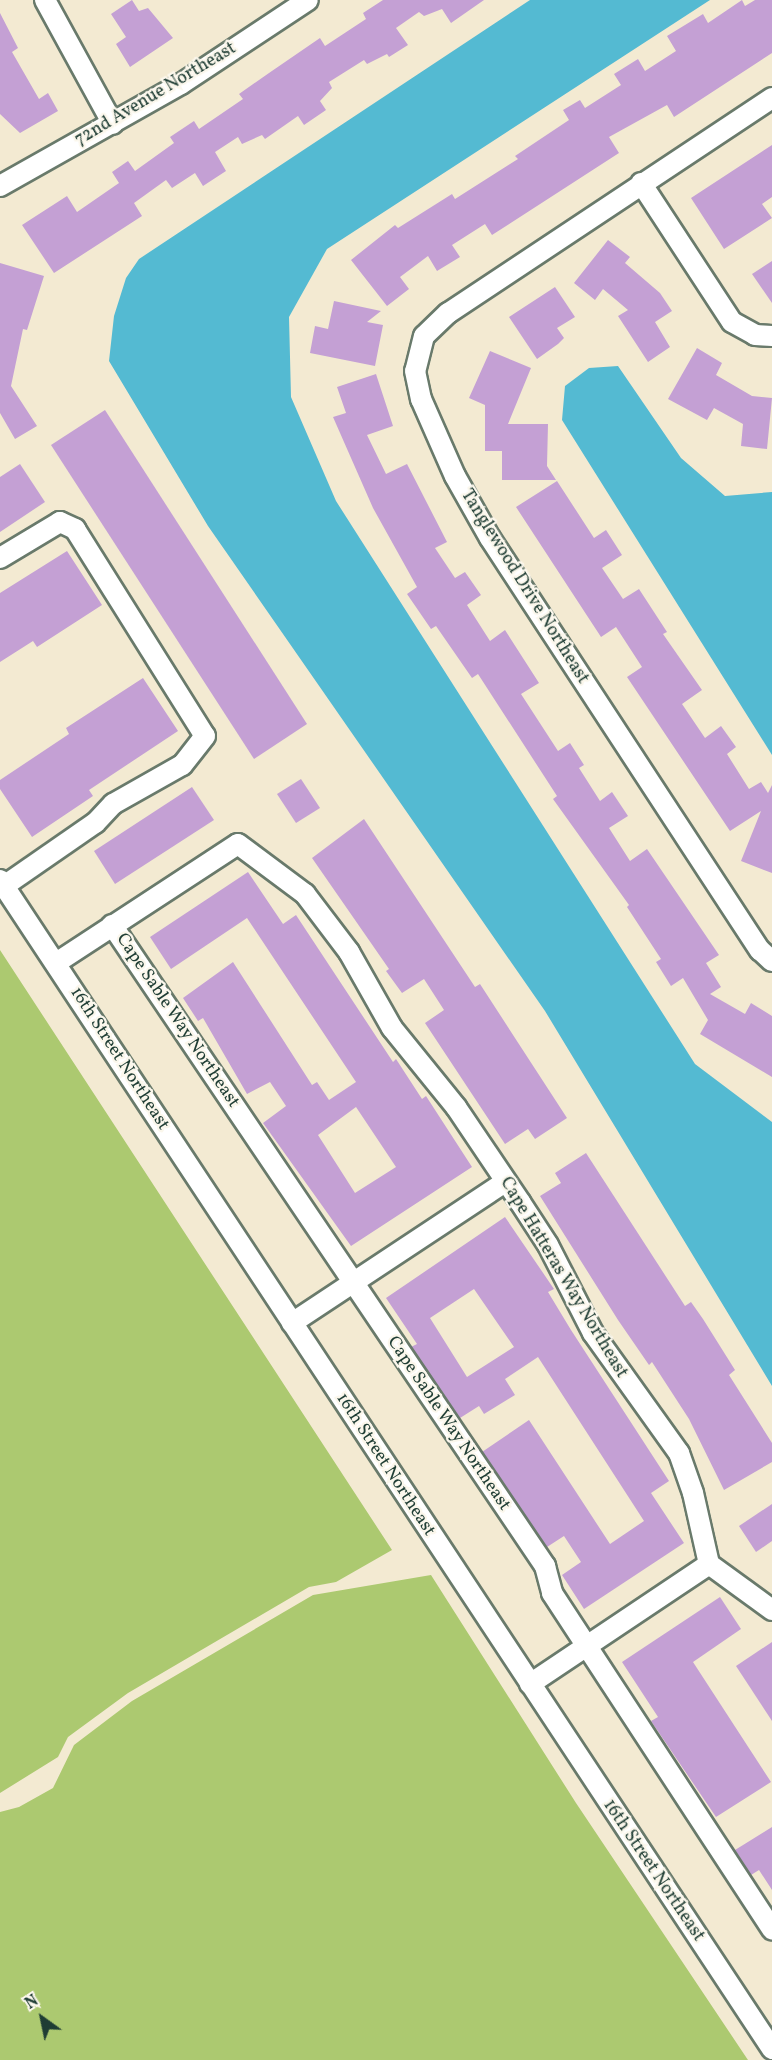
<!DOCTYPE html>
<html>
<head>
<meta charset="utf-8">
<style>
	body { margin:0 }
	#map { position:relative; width:772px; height:2060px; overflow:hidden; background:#f3ead2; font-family:Vollkorn,serif }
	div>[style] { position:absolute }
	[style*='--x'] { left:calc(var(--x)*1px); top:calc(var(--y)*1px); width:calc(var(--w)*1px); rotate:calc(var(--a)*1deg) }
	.green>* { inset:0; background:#acc970 }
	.water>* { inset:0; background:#54bad2 }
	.building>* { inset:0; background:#c4a0d4 }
	.roads { filter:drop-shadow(2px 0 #697a6b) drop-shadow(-2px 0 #697a6b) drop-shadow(0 2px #697a6b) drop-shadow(0 -2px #697a6b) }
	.minor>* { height:20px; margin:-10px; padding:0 10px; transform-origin:10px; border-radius:10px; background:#fff }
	span { translate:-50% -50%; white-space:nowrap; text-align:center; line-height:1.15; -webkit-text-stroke:4.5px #fbf7ec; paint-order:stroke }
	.street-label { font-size:18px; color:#1f3d34 }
	.north { position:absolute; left:12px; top:1988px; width:60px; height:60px; -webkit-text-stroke:4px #fbf7ec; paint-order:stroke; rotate:327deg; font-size:16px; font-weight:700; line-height:24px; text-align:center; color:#1f3d34 }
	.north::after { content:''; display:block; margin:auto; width:21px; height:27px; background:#1f3d34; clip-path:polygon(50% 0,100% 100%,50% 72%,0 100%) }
</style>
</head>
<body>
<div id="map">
	<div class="green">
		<i style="clip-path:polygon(0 950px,392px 1550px,336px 1582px,309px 1587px,128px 1693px,68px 1737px,58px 1757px,0 1793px)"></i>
		<i style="clip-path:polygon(431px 1575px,576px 1803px,748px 2060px,0 2060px,0 1812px,19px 1807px,53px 1788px,74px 1745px,132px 1701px,313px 1595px)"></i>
	</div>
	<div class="water">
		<i style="clip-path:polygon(530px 0,710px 0,327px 249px,289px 317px,291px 397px,336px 501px,695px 1064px,772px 1122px,772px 1386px,545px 1011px,208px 526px,109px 361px,114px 316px,126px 278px,139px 259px)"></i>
		<i style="clip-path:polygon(618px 366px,681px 458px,725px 496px,772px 492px,772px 755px,562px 420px,565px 386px,589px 368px)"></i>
	</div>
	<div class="building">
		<i style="clip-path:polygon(132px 0,139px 11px,148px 8px,173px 38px,130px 67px,116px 44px,126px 37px,111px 14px)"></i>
		<i style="clip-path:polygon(383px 0,484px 0,451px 23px,442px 9px,424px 16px,419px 12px,396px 28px,408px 45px,389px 57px,387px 54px,367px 64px,364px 60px,329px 82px,332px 88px,320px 101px,326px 110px,304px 125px,298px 116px,265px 139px,262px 135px,242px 144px,238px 137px,215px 152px,226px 171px,203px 186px,195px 173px,172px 188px,166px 180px,134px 203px,142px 216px,54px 273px,22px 225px,67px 196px,77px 212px,119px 183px,112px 172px,128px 161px,135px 171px,174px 143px,170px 137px,194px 121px,199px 129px,243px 99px,239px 94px,269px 73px,320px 38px,325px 46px,366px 19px,363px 13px)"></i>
		<i style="clip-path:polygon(742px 0,745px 6px,755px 0,772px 0,772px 53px,674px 117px,667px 105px,609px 137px,619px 153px,492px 235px,485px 224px,452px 245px,460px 257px,437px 271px,428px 256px,400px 277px,409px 289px,387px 306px,351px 260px,395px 225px,398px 228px,452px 194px,455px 199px,518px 159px,515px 156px,569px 120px,563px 110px,580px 100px,585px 108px,621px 85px,614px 74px,638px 59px,645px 71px,676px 51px,667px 36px,703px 14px,708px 23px)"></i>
		<i style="clip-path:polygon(0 13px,18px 48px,12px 52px,39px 99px,48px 93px,58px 111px,20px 133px,0 114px)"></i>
		<i style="clip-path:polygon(772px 145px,772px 197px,762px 204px,772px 218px,724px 249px,691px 198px)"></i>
		<i style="clip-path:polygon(608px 240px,630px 257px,625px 263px,660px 293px,672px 311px,655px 322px,670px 347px,648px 362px,618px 316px,628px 310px,603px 289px,595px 300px,574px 283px)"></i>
		<i style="clip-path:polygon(772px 261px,772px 303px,752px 274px)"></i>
		<i style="clip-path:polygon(0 263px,44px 276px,27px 330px,23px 329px,11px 386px,37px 426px,15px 439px,0 413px)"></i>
		<i style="clip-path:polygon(555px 287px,575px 317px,557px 328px,564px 338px,558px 344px,537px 359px,509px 317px)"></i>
		<i style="clip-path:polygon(334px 301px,381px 311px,367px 322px,383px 325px,375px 366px,310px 353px,315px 326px,328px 329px)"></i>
		<i style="clip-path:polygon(697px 348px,722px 363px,716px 375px,752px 396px,772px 398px,767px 449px,741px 446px,743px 424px,714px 408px,707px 420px,668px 399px)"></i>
		<i style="clip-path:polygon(490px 351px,531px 368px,508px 424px,548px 424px,547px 466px,556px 480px,502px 480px,502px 451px,485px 451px,485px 405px,469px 398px)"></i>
		<i style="clip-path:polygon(376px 374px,393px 426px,367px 435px,386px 474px,407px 464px,447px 542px,435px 548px,455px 578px,465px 572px,481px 595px,467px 605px,490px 641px,505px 630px,539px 683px,521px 694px,558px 751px,570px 743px,584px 765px,579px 768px,600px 801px,612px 792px,628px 816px,609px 828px,630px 861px,647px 849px,719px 955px,706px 963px,721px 987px,710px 994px,745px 1014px,751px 1003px,772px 1016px,772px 1077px,700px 1034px,708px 1020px,683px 978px,671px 986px,656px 962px,661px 959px,627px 907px,629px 905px,553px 799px,557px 796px,478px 674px,472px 678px,436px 626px,431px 629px,407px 594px,417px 587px,373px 508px,333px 417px,346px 413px,337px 387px)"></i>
		<i style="clip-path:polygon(105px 410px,307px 724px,254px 759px,51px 445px)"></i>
		<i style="clip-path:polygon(20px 464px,45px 502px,0 532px,0 477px)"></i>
		<i style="clip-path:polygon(557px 481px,594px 538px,606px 530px,622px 555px,602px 568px,623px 599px,639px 589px,667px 632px,663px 634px,702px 690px,682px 704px,705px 738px,721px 726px,736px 747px,727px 754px,749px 789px,761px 782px,768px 793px,772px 785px,772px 873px,741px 861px,761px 811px,730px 831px,627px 677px,642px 667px,616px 627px,601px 637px,516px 507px)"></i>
		<i style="clip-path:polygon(67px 551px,102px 605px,37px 647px,33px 641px,0 662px,0 593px)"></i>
		<i style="clip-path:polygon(143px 678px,178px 731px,89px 790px,93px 796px,32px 837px,0 789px,0 780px,69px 734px,66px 728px)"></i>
		<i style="clip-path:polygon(301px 779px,320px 808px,296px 823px,277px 794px)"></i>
		<i style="clip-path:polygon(192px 787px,214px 820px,115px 884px,94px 851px)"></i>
		<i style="clip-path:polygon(364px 819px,475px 987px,480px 984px,567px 1118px,535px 1139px,528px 1129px,505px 1144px,425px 1023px,444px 1010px,424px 979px,402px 993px,386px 971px,389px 969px,312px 858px)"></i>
		<i style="clip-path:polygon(evenodd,248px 872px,283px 924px,296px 915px,393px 1062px,396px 1059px,422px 1099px,426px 1096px,472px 1167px,351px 1246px,263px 1123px,286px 1106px,270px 1082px,247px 1094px,203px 1018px,198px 1021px,183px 998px,233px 962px,312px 1085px,317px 1082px,329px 1100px,356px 1082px,247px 918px,171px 969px,150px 937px,248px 872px,356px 1107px,396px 1167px,355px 1193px,318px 1135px,356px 1107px)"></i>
		<i style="clip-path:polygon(586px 1153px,685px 1306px,691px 1302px,703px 1319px,735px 1370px,729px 1375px,772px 1443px,772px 1462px,724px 1490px,689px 1419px,652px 1362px,649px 1365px,618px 1320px,540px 1196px,561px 1183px,555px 1173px)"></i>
		<i style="clip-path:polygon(evenodd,505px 1217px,554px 1289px,548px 1292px,571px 1330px,669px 1481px,651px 1493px,684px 1543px,584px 1609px,562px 1575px,581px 1562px,564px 1536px,547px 1547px,482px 1452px,529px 1420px,610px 1544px,644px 1521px,538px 1357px,505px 1379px,515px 1395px,484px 1414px,479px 1406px,460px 1418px,411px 1347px,417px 1344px,386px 1298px,505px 1217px,474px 1289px,514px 1347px,467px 1377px,430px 1318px,474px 1289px)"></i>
		<i style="clip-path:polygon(772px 1504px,772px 1541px,756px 1552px,739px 1526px)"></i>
		<i style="clip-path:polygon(720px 1597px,741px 1629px,693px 1662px,771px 1782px,716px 1817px,651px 1721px,658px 1717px,622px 1662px)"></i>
		<i style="clip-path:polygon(772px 1642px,772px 1721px,736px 1666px)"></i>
		<i style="clip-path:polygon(772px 1827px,772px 1890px,759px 1870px,751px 1875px,735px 1850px)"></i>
	</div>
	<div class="roads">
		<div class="minor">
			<i style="--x:45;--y:0;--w:141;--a:61.3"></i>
			<i style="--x:772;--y:98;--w:389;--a:146.4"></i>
			<i style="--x:448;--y:313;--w:33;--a:136"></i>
			<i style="--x:424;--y:336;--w:36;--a:104"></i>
			<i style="--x:415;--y:371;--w:29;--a:78"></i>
			<i style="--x:421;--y:399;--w:84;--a:66.2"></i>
			<i style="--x:455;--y:476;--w:71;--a:60.6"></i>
			<i style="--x:490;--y:538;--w:493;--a:56.8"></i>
			<i style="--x:760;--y:950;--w:16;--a:43"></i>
			<i style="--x:641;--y:183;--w:166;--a:56.8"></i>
			<i style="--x:732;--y:322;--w:26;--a:29"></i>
			<i style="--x:755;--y:335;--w:17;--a:3"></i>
			<i style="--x:0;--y:186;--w:208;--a:-29.4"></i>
			<i style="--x:181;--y:84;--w:152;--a:-33.5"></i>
			<i style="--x:0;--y:558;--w:70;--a:-31"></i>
			<i style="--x:60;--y:522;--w:17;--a:25"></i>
			<i style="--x:75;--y:529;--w:244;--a:57.9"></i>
			<i style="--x:205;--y:736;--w:37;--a:128"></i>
			<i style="--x:182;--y:765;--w:79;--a:150.5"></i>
			<i style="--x:113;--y:804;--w:26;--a:133"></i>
			<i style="--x:95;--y:823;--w:111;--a:145.3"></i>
			<i style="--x:0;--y:880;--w:1401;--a:56.56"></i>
			<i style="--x:112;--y:925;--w:774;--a:55.96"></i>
			<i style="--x:545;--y:1566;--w:28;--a:75"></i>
			<i style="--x:552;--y:1593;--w:402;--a:56.8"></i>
			<i style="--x:56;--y:963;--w:217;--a:-33.2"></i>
			<i style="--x:238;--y:844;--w:84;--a:36.7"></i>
			<i style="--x:305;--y:894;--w:73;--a:52.8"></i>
			<i style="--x:349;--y:952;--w:87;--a:60.5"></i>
			<i style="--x:392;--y:1028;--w:102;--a:51"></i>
			<i style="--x:456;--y:1107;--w:115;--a:56"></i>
			<i style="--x:520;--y:1202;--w:51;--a:56.9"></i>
			<i style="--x:548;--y:1245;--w:99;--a:62.9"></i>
			<i style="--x:593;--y:1333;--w:148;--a:54.4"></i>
			<i style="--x:679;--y:1453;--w:42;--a:70.7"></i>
			<i style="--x:693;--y:1493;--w:73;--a:77.3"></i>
			<i style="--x:709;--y:1564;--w:78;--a:36.1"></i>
			<i style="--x:292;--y:1323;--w:255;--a:-33.5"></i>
			<i style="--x:530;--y:1684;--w:216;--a:-33.8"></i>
		</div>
	</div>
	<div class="street-label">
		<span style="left:156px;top:95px;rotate:-31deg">72nd Avenue Northeast</span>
		<span style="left:524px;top:587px;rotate:58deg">Tanglewood Drive Northeast</span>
		<span style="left:177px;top:1021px;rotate:56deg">Cape Sable Way Northeast</span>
		<span style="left:119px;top:1059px;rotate:57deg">16th Street Northeast</span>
		<span style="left:563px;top:1278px;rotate:59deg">Cape Hatteras Way Northeast</span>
		<span style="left:448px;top:1424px;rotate:56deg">Cape Sable Way Northeast</span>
		<span style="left:385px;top:1465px;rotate:57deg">16th Street Northeast</span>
		<span style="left:653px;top:1871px;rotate:56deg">16th Street Northeast</span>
	</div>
	<div class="north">N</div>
</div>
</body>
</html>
